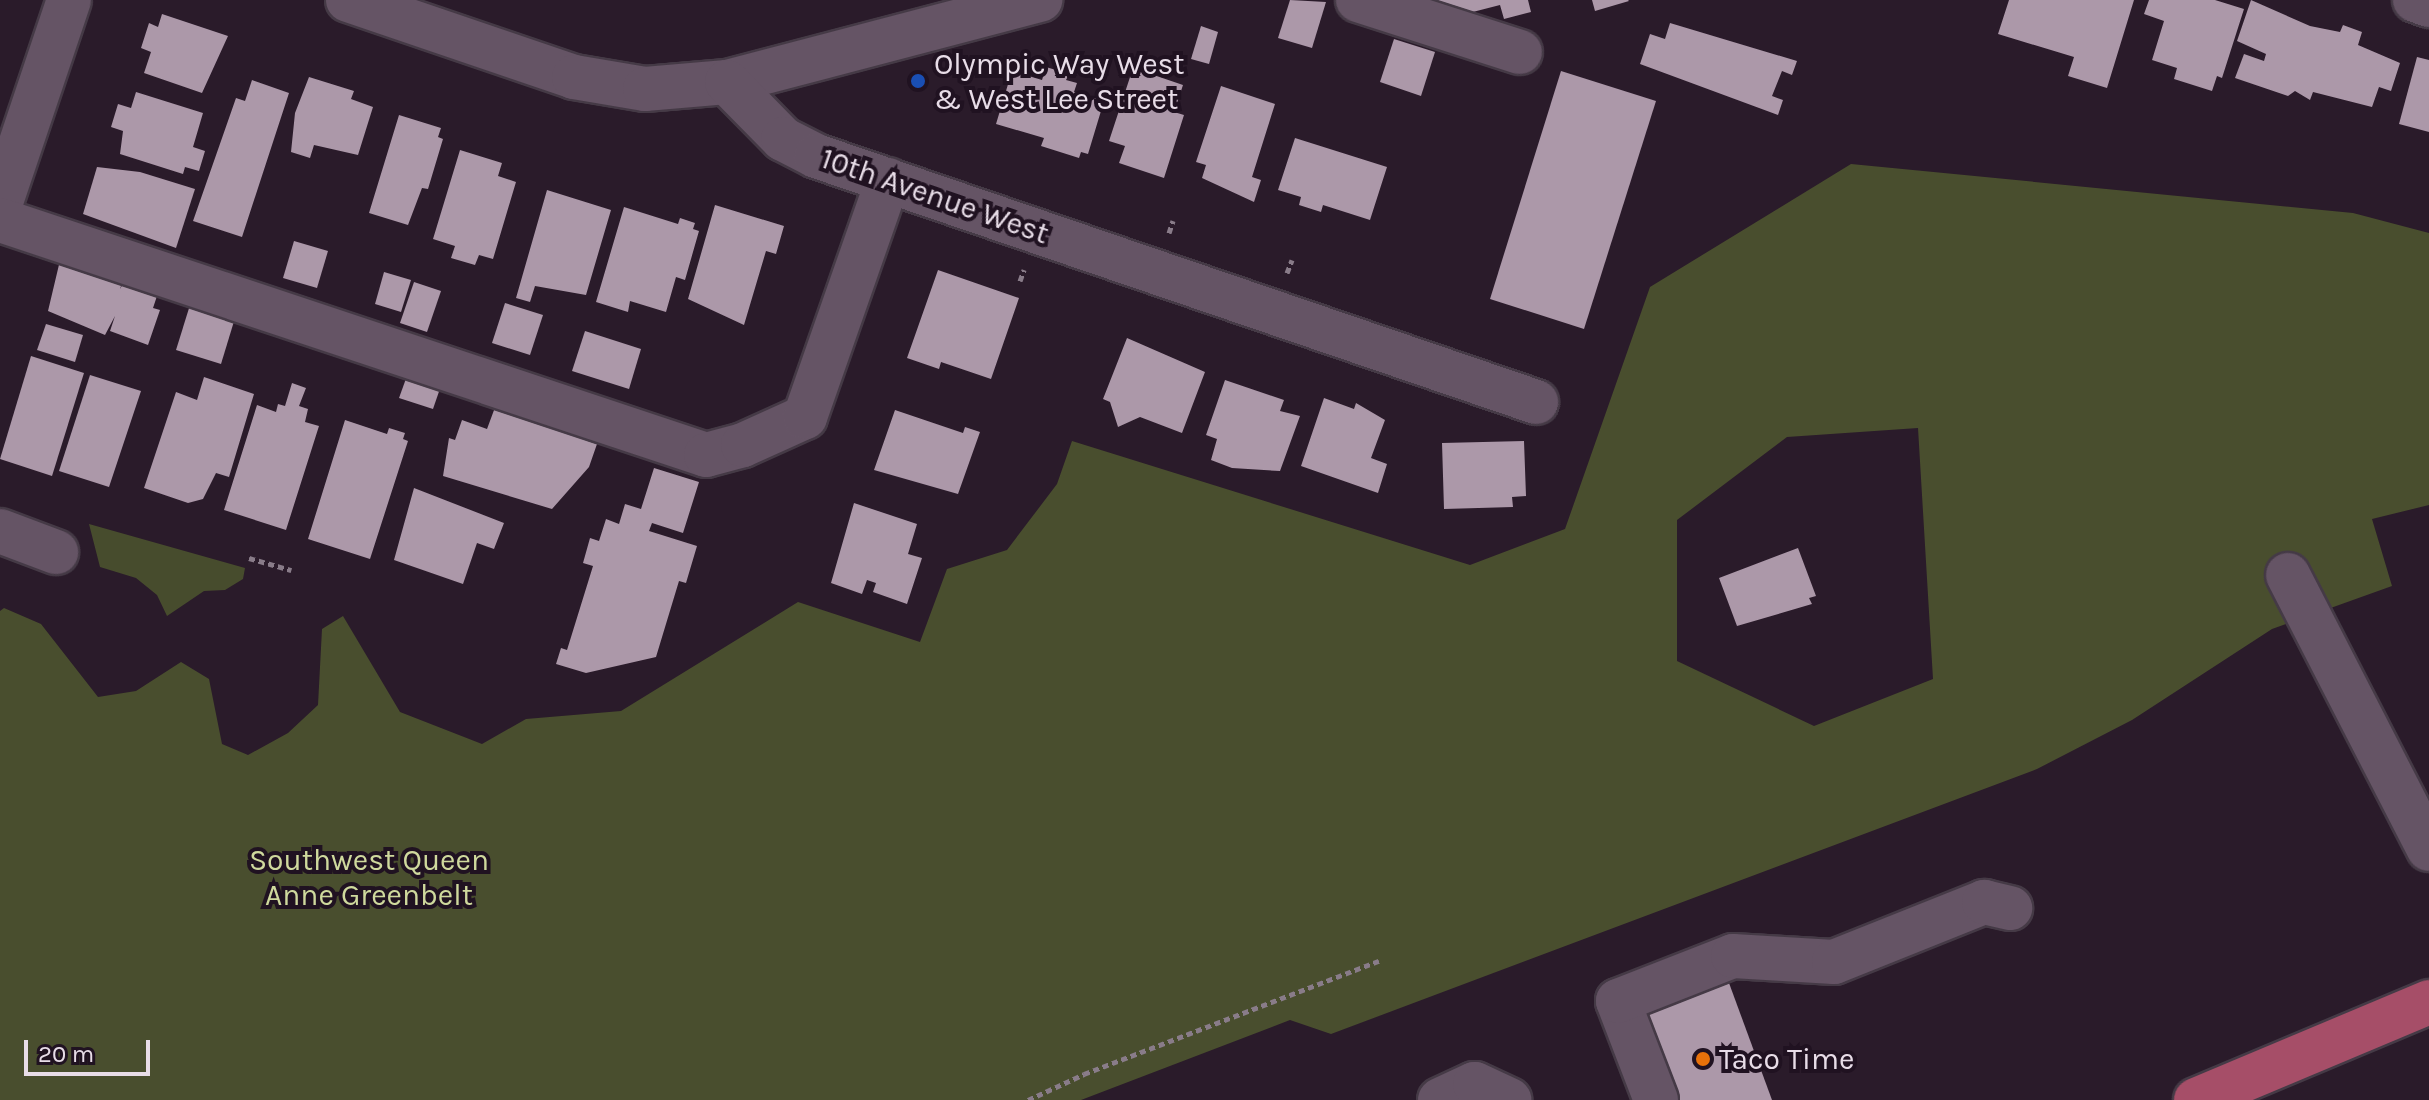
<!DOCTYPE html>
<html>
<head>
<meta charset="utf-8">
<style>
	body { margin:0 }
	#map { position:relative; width:2429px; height:1100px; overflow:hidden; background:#2a1b2a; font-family:Karla,sans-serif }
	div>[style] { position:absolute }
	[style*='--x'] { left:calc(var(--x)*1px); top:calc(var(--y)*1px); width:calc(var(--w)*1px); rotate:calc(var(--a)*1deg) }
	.green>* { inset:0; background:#474c2d }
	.forest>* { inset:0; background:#494e2e }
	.building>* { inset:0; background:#ac98a9 }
	.path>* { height:5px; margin-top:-2.5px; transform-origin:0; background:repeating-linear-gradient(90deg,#897c89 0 6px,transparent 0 10px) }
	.roads { filter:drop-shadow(2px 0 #453a46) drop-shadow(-2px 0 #453a46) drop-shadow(0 2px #453a46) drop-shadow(0 -2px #453a46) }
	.minor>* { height:44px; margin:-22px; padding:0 22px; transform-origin:22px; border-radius:22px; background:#655465 }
	.major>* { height:44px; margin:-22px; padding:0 22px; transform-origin:22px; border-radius:22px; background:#a64e68 }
	.dots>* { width:22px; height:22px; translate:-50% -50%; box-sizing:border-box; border:4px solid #201221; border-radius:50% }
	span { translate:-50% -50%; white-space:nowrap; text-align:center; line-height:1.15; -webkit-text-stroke:8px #201221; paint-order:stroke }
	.poi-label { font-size:30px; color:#e8dde8 }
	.left { translate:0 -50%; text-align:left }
	.street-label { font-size:30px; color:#e8dde8 }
	.park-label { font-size:30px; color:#cfd99d }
	.scale { position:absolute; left:24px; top:1040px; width:126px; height:36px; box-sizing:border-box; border:4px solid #e8dde8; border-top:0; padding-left:10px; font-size:24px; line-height:28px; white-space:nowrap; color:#e8dde8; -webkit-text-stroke:6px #201221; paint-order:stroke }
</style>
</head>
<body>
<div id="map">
	<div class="green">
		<i style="clip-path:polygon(89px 524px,245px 568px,243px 579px,225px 590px,204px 591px,167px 616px,157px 595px,136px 578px,100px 567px)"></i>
	</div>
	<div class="forest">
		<i style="clip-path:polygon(evenodd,1851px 164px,2353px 213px,2429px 233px,2429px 505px,2372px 519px,2392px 586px,2272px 629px,2132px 720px,2037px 769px,1331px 1034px,1290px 1020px,1081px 1100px,0 1100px,0 611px,4px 608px,41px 624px,98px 697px,136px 691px,181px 662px,209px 679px,222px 744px,248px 755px,288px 733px,318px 705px,322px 629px,343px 616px,400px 712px,482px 744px,526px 719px,621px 711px,798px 602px,920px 642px,947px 569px,1007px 550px,1057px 484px,1072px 441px,1470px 565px,1565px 529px,1650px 287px,1851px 164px,1918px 428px,1933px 679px,1814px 726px,1677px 661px,1677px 520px,1787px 437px,1918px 428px)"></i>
	</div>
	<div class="building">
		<i style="clip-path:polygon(1290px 0,1326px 2px,1312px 48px,1278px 38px)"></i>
		<i style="clip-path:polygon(1422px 0,1528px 0,1531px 12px,1504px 19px,1500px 5px,1461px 15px)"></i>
		<i style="clip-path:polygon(1592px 0,1628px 0,1629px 1px,1595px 11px)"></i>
		<i style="clip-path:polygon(2009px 0,2134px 0,2107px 88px,2068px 76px,2074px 57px,1998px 34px)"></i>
		<i style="clip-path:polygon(2149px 0,2215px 0,2244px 9px,2222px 78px,2217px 76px,2212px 91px,2174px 79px,2177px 68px,2152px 60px,2164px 21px,2144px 14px)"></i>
		<i style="clip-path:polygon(2251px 0,2310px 26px,2340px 32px,2343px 25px,2362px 32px,2358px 45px,2400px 63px,2391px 91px,2379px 87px,2372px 107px,2313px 92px,2310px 100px,2295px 91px,2288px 96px,2235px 78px,2244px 54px,2264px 61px,2266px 54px,2237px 41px)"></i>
		<i style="clip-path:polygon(162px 14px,228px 36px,202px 93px,144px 73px,151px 52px,141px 48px,149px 23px,158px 27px)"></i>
		<i style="clip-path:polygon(1670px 23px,1797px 61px,1792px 75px,1782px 71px,1772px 96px,1783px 100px,1778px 115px,1640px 64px,1650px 34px,1665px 39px)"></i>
		<i style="clip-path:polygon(1201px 26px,1218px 32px,1209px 64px,1191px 59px)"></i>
		<i style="clip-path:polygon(1394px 39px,1435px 52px,1421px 96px,1380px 82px)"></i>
		<i style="clip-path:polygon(2417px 57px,2429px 60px,2429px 132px,2399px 124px)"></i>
		<i style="clip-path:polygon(1046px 67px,1069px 74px,1066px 80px,1077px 83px,1074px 92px,1104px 101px,1088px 154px,1081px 152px,1079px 158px,1041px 146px,1044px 138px,996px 124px,1012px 71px,1042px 80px)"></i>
		<i style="clip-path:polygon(1133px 68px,1183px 85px,1174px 112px,1184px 115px,1164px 178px,1119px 163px,1125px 146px,1109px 141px)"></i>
		<i style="clip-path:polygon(1561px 71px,1656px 101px,1584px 329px,1490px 299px)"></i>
		<i style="clip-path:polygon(309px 77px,354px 91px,351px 99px,373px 107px,358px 155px,314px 145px,310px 158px,291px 152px,295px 113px)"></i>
		<i style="clip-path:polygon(252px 80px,289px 93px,242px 237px,193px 221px,236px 98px,245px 101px)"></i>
		<i style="clip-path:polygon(1221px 86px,1275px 104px,1252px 177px,1261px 180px,1254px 202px,1202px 178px,1206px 165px,1196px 162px)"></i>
		<i style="clip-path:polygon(136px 92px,203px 113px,193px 147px,205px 151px,199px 171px,185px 167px,183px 174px,120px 154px,123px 131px,111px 127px,118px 104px,131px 108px)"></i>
		<i style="clip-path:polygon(399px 115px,441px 128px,438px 137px,443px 139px,428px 189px,422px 188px,408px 225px,369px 213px)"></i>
		<i style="clip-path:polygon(1295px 138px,1387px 167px,1370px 220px,1323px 205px,1321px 212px,1299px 205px,1301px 197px,1278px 190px)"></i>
		<i style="clip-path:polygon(460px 150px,502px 163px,498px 176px,516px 182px,493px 259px,479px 255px,475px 265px,451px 258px,455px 246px,433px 239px)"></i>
		<i style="clip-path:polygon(97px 167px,140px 172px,195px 189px,176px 248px,83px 214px)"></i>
		<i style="clip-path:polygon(547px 190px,611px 210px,586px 295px,535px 286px,530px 302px,516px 298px)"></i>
		<i style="clip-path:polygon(715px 205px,784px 226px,776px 254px,766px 251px,744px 325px,688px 299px)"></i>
		<i style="clip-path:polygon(624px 207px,678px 224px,680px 218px,695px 223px,693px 229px,699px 231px,685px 280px,676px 277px,666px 312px,630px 301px,628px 312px,596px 302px)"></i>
		<i style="clip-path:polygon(294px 241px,328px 251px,317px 288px,283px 278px)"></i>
		<i style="clip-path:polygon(62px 252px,125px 274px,120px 289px,127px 277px,161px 284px,153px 308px,160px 310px,148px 345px,110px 331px,115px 316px,105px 335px,48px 311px)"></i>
		<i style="clip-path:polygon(938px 270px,1019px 298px,991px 379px,941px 362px,939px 369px,907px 358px)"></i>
		<i style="clip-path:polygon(384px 272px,411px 280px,401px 312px,375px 304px)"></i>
		<i style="clip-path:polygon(414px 282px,441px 291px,427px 332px,400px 323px)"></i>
		<i style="clip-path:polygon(505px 303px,543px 315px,530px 355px,492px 343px)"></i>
		<i style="clip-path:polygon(190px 305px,235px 318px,221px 364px,176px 350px)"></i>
		<i style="clip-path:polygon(46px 324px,83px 335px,75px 362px,37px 350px)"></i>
		<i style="clip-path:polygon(585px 331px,641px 349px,629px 389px,572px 371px)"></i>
		<i style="clip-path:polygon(1127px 338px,1205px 372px,1182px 433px,1140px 417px,1118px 427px,1110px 402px,1103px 399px)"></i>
		<i style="clip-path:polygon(31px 356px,84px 373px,52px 476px,0 459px)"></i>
		<i style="clip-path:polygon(412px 362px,445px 374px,433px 409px,399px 398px)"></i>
		<i style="clip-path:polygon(90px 375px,141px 391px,109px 487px,59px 471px)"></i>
		<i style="clip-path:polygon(204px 377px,254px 394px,229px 477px,216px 473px,203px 499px,188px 503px,144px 488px,176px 392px,197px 400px)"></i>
		<i style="clip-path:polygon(1225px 380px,1284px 400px,1280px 411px,1300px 416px,1280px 471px,1232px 468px,1211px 460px,1217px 439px,1206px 435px)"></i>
		<i style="clip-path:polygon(292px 383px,306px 388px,299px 406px,308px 409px,305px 422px,319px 426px,286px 530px,224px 510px,257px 405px,276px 412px,278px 404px,285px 406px)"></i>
		<i style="clip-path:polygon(1324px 398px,1354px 409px,1356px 403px,1385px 420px,1371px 458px,1387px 464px,1378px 493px,1301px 466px)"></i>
		<i style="clip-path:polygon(497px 402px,590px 434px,588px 441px,597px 444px,589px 467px,552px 509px,443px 476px,449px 438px,455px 440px,462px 420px,487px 429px)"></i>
		<i style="clip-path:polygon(895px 410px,963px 433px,965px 427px,980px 432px,958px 494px,874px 470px)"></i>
		<i style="clip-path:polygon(345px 420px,387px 434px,389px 428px,405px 433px,403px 439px,408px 441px,370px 559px,308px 539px)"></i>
		<i style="clip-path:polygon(1524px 441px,1526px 496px,1512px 497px,1513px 507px,1444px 509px,1442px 443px)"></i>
		<i style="clip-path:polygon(654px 468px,699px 482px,683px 533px,652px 523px,649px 531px,697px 546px,686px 583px,679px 581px,656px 657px,586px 673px,556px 664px,561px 648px,567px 650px,593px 566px,583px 563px,590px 538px,599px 541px,606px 519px,619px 524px,625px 504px,641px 509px)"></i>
		<i style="clip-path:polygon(414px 488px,504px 523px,494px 549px,477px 543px,463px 584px,394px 560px)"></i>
		<i style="clip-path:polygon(854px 503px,917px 524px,908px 554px,922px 558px,907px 604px,873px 592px,876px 583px,867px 580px,862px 594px,831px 583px)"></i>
		<i style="clip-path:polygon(1798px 548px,1816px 596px,1809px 598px,1812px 604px,1737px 626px,1719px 578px)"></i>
		<i style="clip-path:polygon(1729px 983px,1772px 1100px,1664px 1100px,1634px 1019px)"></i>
	</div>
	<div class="path">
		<i style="--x:1169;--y:233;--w:13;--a:-72"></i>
		<i style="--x:1287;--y:273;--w:14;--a:-69"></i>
		<i style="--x:1020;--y:281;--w:12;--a:-70"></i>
		<i style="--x:249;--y:558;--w:44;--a:15.9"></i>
		<i style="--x:1028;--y:1100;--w:62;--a:-24.9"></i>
		<i style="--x:1084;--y:1074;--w:316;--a:-21"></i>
	</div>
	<div class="roads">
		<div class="minor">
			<i style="--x:348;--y:0;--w:239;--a:18.8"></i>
			<i style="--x:574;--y:77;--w:72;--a:9.6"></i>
			<i style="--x:645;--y:89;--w:82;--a:-4.9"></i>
			<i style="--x:727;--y:82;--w:324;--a:-14.7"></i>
			<i style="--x:1358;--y:0;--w:170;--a:17.8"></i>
			<i style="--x:2415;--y:0;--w:15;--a:20"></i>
			<i style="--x:727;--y:82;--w:80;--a:45.5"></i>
			<i style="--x:783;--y:139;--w:37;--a:27"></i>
			<i style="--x:816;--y:156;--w:761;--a:18.86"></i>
			<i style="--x:0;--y:205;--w:216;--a:-71.4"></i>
			<i style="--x:0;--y:220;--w:744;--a:18.41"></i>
			<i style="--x:706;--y:455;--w:38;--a:-15"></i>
			<i style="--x:743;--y:445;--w:68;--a:-24.3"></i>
			<i style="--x:805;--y:417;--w:251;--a:-70.7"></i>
			<i style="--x:0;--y:531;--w:60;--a:20.6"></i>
			<i style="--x:2288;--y:575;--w:308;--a:62.8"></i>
			<i style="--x:1440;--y:1100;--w:38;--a:-25"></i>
			<i style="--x:1475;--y:1084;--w:38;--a:25"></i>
			<i style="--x:1656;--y:1100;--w:106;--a:-111"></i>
			<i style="--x:1618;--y:1001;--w:123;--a:-21.4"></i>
			<i style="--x:1733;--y:956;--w:101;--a:3.4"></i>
			<i style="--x:1834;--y:962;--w:162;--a:-21.8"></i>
			<i style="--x:1984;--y:902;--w:27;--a:13"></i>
		</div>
		<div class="major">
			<i style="--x:2196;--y:1100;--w:253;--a:-22.8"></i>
		</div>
	</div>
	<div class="dots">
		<i style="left:918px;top:81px;background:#1a4fb4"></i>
		<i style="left:1703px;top:1059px;background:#e8710a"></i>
	</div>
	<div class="poi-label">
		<span class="left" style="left:934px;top:81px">Olympic Way West<br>&amp; West Lee Street</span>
		<span class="left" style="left:1719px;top:1059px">Taco Time</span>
	</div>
	<div class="street-label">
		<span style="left:935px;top:196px;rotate:19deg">10th Avenue West</span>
	</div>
	<div class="park-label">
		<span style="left:369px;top:877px">Southwest Queen<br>Anne Greenbelt</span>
	</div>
	<div class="scale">20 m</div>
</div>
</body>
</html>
